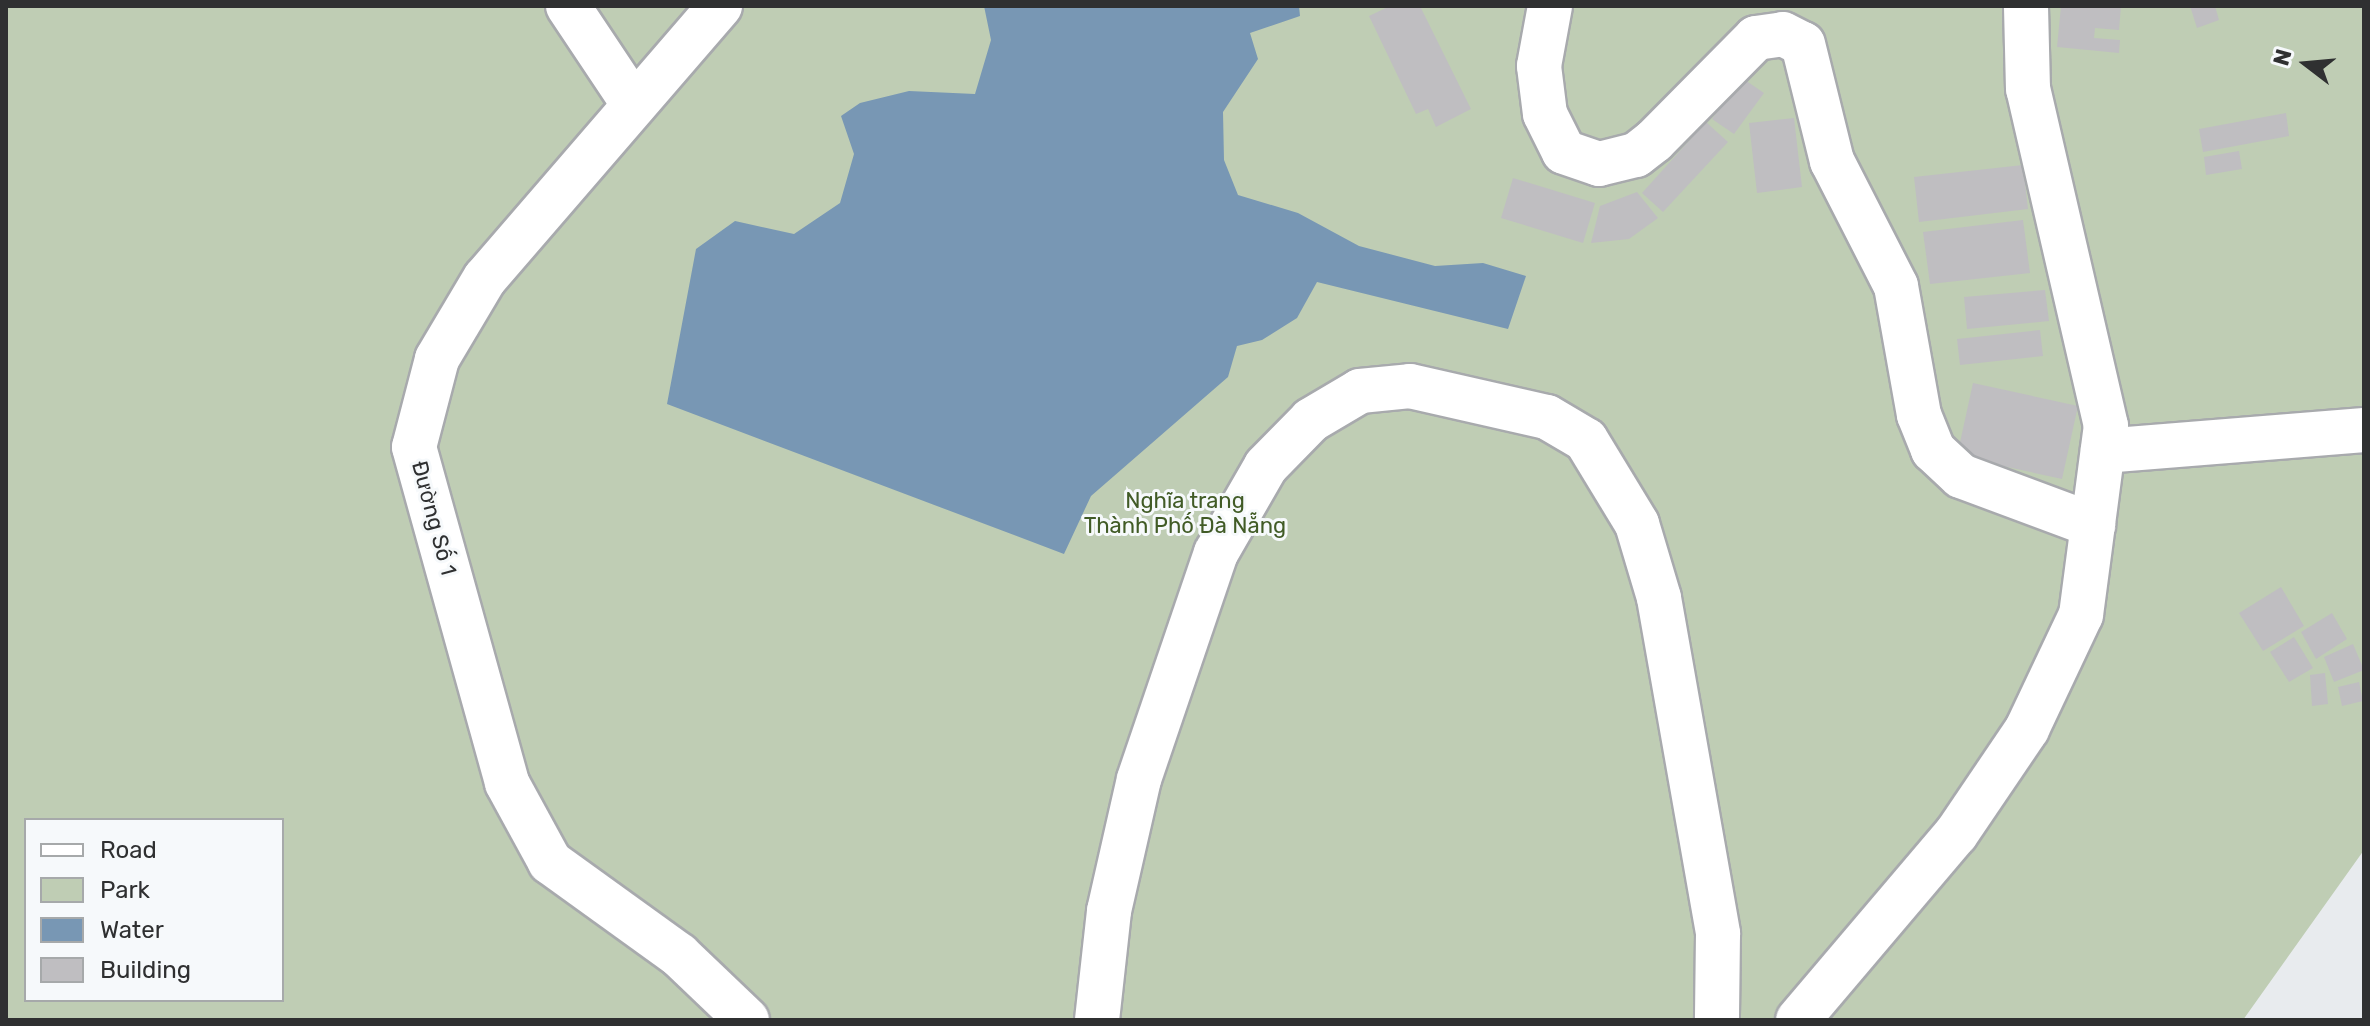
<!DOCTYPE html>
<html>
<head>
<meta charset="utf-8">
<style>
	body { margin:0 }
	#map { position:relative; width:2370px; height:1026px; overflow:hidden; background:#e8ebee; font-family:Rubik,sans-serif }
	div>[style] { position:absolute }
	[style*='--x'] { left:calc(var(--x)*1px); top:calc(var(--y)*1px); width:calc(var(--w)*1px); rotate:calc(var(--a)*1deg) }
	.green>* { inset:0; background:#bfcdb4 }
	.water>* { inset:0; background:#7897b4 }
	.building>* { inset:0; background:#bfbec1 }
	.roads { filter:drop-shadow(2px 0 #a8aaad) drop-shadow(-2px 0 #a8aaad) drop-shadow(0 2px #a8aaad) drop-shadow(0 -2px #a8aaad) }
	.minor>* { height:44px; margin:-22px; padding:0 22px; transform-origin:22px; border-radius:22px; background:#fff }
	span { translate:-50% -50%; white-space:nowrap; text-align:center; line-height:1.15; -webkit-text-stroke:6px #f6f9fb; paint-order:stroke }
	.park-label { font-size:22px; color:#415b26 }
	.street-label { font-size:22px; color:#2f3031 }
	.frame { position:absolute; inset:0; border:8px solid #2f3031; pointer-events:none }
	.legend { position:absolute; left:24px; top:818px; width:260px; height:184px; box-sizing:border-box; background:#f6f9fb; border:2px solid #a6a9aa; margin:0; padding:10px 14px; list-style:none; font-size:24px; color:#2f3031 }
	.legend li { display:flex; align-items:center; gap:16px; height:40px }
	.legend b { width:40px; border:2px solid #a6a9aa }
	.north { position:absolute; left:2266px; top:24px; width:80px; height:80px; -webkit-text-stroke:6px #f6f9fb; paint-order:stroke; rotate:286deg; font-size:22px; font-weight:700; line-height:32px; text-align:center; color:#2f3031 }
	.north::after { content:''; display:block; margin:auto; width:28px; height:36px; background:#2f3031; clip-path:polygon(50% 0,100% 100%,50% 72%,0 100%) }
</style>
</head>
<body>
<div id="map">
	<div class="green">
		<i style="clip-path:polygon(evenodd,6px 6px,2364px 6px,2364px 850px,2243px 1020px,6px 1020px,6px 6px,26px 820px,282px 820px,282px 1000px,26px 1000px,26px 820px)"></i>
	</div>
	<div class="water">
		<i style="clip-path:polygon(984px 6px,1299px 6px,1300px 16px,1250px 33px,1258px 59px,1223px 112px,1224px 160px,1238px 195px,1298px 213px,1359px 246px,1435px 266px,1483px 263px,1526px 276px,1508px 329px,1317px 282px,1297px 318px,1262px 340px,1237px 346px,1228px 377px,1091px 496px,1064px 554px,667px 404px,696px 249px,735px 221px,794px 234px,840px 203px,854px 154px,841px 116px,860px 103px,909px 91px,975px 94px,991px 40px)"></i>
	</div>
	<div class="building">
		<i style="clip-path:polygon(1390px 6px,1420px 6px,1471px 109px,1436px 127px,1428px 109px,1416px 114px,1369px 16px)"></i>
		<i style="clip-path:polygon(2061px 6px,2121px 6px,2119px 30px,2095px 28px,2094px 38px,2120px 40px,2119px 53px,2057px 47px)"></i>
		<i style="clip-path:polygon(2190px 6px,2215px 6px,2219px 20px,2197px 28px)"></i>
		<i style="clip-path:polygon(1742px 78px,1764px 93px,1734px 134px,1712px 119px)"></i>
		<i style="clip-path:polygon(2286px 113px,2289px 136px,2203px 152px,2199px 129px)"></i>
		<i style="clip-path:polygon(1794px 118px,1802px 187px,1757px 193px,1749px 123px)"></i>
		<i style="clip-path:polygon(1706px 122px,1728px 142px,1663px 212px,1642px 193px)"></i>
		<i style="clip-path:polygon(2239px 151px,2242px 169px,2206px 175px,2204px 157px)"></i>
		<i style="clip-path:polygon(2023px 165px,2028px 209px,1919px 222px,1914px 177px)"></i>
		<i style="clip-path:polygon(1513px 178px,1595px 203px,1583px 243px,1501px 218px)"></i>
		<i style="clip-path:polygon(1637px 192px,1658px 218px,1629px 239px,1591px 243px,1600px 206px)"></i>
		<i style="clip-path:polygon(2023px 220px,2030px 273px,1930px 284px,1923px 232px)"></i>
		<i style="clip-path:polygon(2045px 290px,2049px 321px,1967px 329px,1964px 297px)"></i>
		<i style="clip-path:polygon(2040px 330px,2043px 356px,1960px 365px,1957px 339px)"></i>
		<i style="clip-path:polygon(1973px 383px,2078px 406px,2062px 479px,1957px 456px)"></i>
		<i style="clip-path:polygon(2281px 587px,2304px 626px,2263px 651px,2239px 613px)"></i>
		<i style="clip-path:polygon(2332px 613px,2347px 639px,2316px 659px,2301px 632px)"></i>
		<i style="clip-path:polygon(2294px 637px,2313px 668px,2289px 682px,2270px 652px)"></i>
		<i style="clip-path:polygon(2353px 644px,2364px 670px,2334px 682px,2324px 657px)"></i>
		<i style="clip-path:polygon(2325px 673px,2328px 704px,2312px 706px,2310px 675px)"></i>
		<i style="clip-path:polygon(2359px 682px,2363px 701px,2342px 706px,2338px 687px)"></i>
	</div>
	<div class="roads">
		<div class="minor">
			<i style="--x:568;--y:6;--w:119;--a:56.3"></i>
			<i style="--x:720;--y:6;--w:359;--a:130.8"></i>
			<i style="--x:485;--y:278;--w:94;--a:120.7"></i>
			<i style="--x:437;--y:359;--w:91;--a:104.6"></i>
			<i style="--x:414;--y:447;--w:349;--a:74.5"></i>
			<i style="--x:507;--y:783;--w:90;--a:61.4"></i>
			<i style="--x:550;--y:862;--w:159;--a:35.8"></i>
			<i style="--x:679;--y:955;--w:94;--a:43.7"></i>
			<i style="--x:1550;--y:6;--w:61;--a:100.4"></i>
			<i style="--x:1539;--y:66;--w:48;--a:82.9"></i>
			<i style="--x:1545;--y:114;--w:42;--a:63.4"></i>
			<i style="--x:1564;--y:152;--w:37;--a:19"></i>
			<i style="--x:1599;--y:164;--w:38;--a:-14"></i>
			<i style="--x:1636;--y:155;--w:23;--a:-38"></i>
			<i style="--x:1654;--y:141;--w:145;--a:-45.3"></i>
			<i style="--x:1756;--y:38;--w:27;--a:-8"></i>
			<i style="--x:1783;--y:34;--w:22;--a:27"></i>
			<i style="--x:1803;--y:44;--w:121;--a:76.1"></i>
			<i style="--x:1832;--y:161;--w:140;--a:62.9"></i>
			<i style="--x:1896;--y:286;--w:131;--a:79.9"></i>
			<i style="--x:1919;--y:415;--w:38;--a:68"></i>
			<i style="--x:1933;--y:450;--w:38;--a:43"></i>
			<i style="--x:1961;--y:476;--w:141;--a:20.4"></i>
			<i style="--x:2103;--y:451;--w:262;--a:-4.6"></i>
			<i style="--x:1097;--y:1020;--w:110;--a:-83.7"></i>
			<i style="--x:1109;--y:911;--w:135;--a:-77.2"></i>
			<i style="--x:1139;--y:779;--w:239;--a:-71.2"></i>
			<i style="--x:1216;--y:553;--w:100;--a:-60.1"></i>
			<i style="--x:1266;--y:466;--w:64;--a:-45.6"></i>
			<i style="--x:1311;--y:420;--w:57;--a:-30.6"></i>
			<i style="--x:1360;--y:391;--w:50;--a:-5.7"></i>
			<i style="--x:1410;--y:386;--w:140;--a:12.8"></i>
			<i style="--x:1547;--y:417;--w:45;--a:30.5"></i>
			<i style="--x:1586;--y:440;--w:98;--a:58.7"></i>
			<i style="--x:1637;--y:524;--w:77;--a:73.4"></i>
			<i style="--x:1659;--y:598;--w:341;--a:80"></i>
			<i style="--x:1718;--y:934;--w:86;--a:90.7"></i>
			<i style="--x:1798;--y:1020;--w:244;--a:-49.7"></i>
			<i style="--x:1956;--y:834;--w:127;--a:-55.9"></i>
			<i style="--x:2027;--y:729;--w:126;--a:-64.7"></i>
			<i style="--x:2081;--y:615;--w:191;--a:-82.5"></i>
			<i style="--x:2106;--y:426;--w:346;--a:-103"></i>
			<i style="--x:2028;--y:89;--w:83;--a:-91.4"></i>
		</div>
	</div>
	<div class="park-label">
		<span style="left:1185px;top:513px">Nghĩa trang<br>Thành Phố Đà Nẵng</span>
	</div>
	<div class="street-label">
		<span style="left:434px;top:518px;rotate:75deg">Đường Số 1</span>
	</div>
	<div class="frame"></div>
	<ul class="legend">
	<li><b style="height:10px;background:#fff"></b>Road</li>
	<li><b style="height:22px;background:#bfcdb4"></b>Park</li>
	<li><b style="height:22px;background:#7897b4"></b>Water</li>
	<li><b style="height:22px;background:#bfbec1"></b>Building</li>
	</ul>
	<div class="north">N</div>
</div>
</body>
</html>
